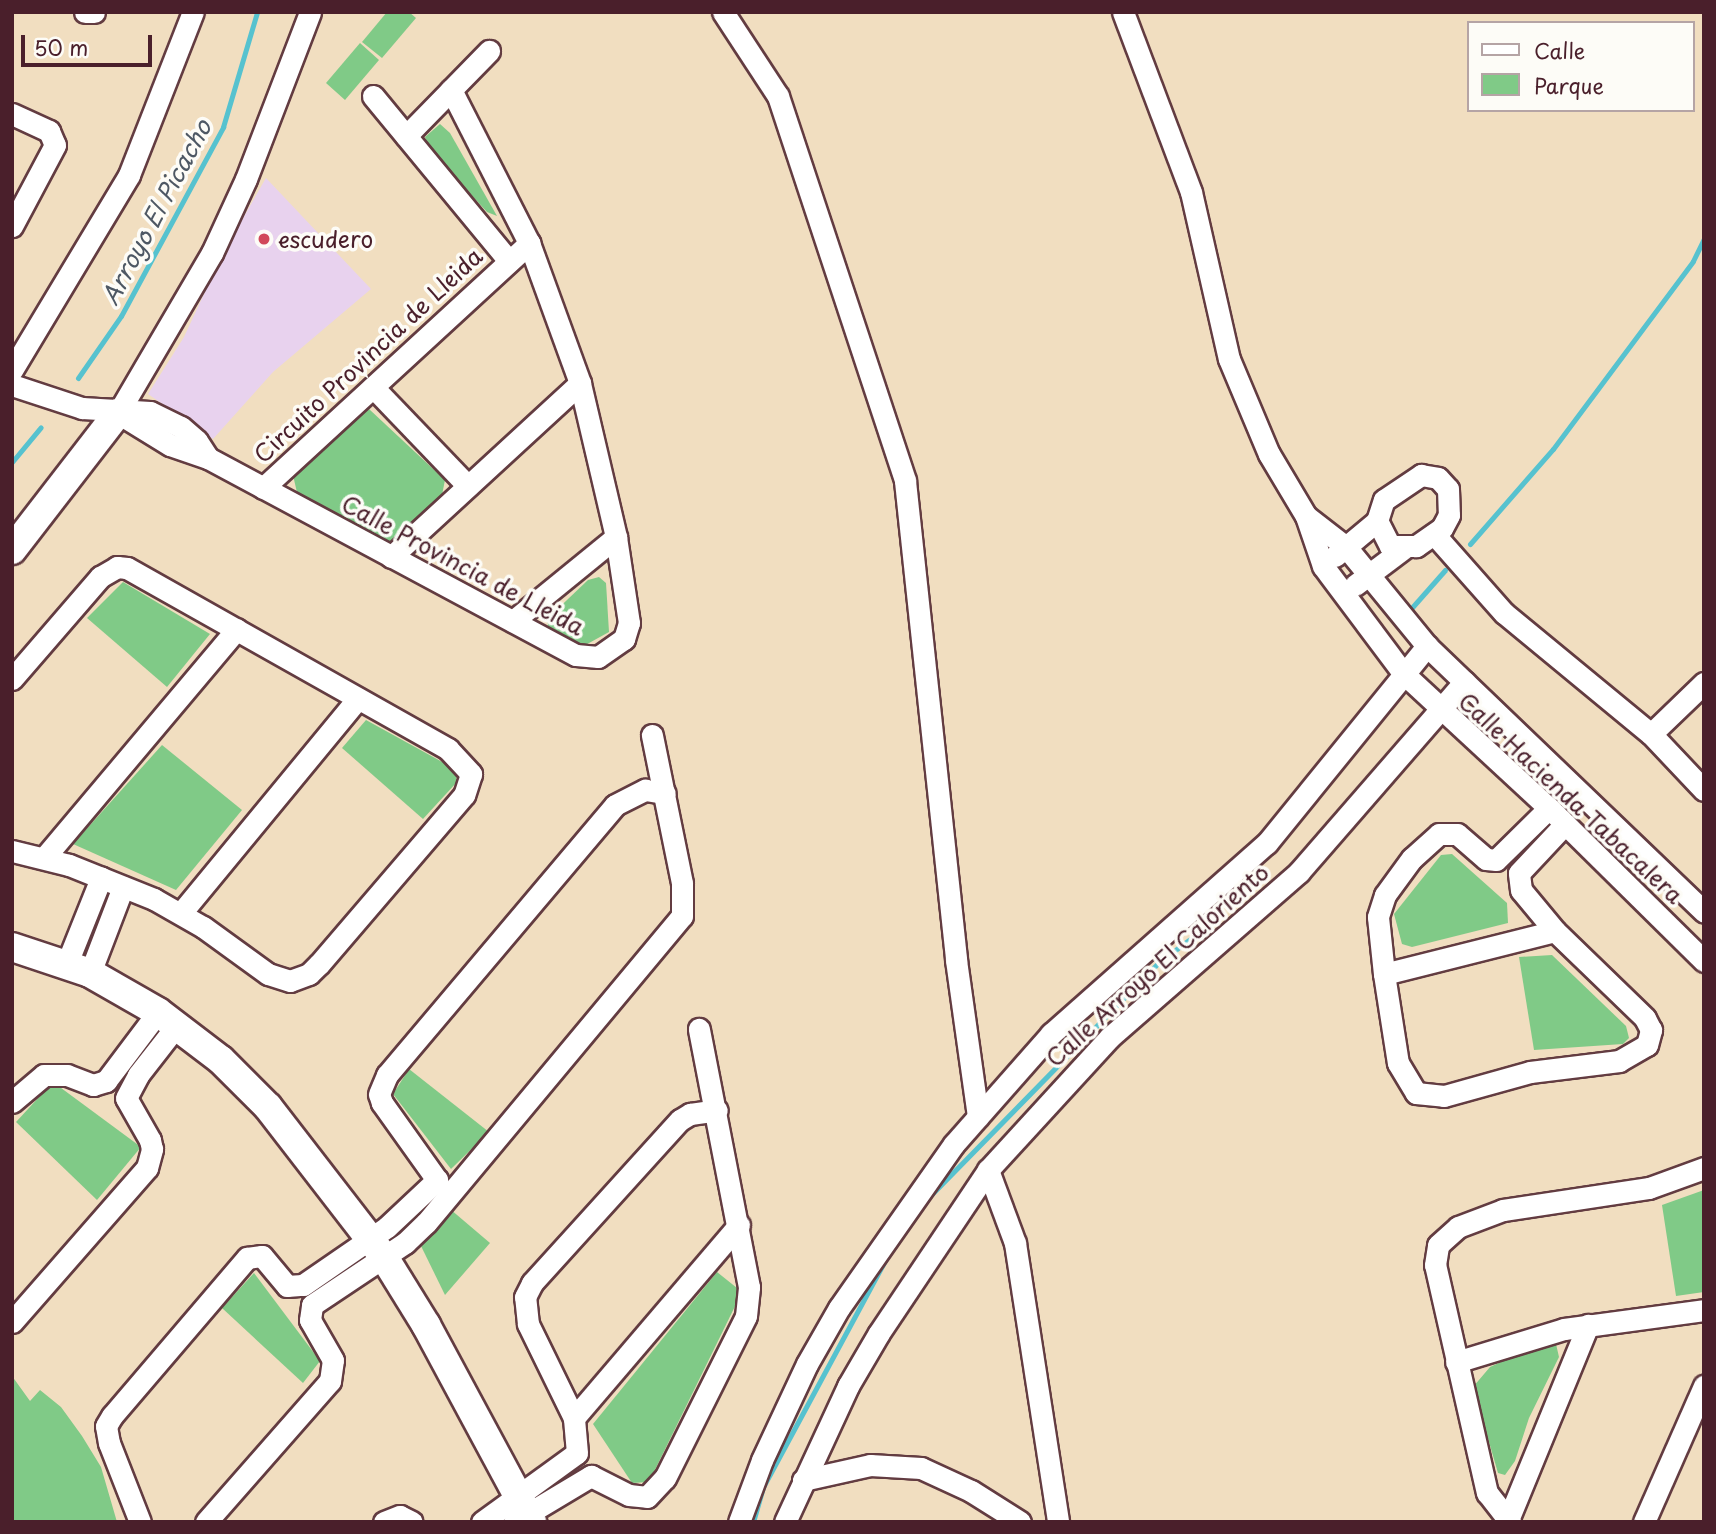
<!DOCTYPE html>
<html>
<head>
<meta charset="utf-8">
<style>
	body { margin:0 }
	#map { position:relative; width:1716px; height:1534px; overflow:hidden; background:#f1dec0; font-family:"Playpen Sans",sans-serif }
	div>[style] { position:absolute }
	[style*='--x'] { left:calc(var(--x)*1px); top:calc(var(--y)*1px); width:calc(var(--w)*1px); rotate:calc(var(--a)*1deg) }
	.built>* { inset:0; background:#e8d2ee }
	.green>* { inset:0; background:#80ca87 }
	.stream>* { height:5px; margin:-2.5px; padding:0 2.5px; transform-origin:2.5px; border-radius:2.5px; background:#56c2cf }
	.roads { filter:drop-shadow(2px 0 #633c41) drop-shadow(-2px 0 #633c41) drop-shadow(0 2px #633c41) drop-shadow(0 -2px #633c41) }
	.street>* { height:21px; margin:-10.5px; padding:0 10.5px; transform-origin:10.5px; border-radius:10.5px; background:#fff }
	.secondary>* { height:28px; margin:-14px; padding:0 14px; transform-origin:14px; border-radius:14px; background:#fff }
	.dots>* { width:19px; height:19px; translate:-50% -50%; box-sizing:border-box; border:4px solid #fdfcf7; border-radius:50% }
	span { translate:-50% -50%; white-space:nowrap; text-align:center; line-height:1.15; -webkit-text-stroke:7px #fdfcf7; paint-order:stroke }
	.poi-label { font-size:23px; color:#4a1f2b }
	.left { translate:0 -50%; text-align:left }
	.street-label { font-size:23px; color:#4a1f2b }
	.water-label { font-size:24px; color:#4e5864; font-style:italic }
	.frame { position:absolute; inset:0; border:14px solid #4a1f2b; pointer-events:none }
	.legend { position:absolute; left:1467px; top:21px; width:228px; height:91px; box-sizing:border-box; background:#fdfcf7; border:2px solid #b5a4a5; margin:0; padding:9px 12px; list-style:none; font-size:21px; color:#4a1f2b }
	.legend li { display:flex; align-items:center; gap:14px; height:35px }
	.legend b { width:35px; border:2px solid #b5a4a5 }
	.scale { position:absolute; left:21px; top:35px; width:131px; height:32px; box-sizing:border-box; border:4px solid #4a1f2b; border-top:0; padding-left:9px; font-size:21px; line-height:24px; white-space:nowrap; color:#4a1f2b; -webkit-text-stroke:5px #fdfcf7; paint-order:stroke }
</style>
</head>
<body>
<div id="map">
	<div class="built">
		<i style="clip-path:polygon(266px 178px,371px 289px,273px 372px,213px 439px,148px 394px,184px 337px,224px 251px)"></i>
	</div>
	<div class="green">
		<i style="clip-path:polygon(387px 12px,409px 12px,416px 18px,382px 58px,362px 42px)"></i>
		<i style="clip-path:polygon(360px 43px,379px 60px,345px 100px,326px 83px)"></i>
		<i style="clip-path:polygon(440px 124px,450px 133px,497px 216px,487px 212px,429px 149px,425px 137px)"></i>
		<i style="clip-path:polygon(369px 409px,445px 480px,442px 495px,392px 543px,379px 544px,298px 497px,293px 475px)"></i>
		<i style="clip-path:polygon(599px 577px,606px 583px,609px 632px,580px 648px,549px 631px,547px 619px,588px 580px)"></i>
		<i style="clip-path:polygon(123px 582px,210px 634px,167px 687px,87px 618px)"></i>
		<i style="clip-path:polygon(366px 720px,455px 769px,457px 782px,423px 819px,342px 748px)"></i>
		<i style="clip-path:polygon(162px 745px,242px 810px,176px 890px,73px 844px)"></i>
		<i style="clip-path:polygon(1452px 854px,1507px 903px,1508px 923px,1412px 947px,1402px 944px,1394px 914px,1441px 855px)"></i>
		<i style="clip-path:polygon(1552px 955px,1626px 1026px,1629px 1038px,1623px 1044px,1534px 1050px,1519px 957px)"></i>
		<i style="clip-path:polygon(409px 1069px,489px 1132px,451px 1169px,393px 1094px)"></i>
		<i style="clip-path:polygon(53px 1082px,141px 1147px,97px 1200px,16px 1122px)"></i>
		<i style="clip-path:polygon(1704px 1190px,1704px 1292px,1676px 1296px,1662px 1205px)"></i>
		<i style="clip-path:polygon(450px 1209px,490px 1243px,445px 1295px,421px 1246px)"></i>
		<i style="clip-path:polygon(717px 1272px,742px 1292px,649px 1482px,632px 1483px,593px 1424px)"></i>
		<i style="clip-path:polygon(254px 1273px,320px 1361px,303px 1383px,222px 1308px)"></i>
		<i style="clip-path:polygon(1540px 1344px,1556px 1344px,1559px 1357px,1529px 1418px,1515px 1461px,1505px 1475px,1498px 1473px,1473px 1387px,1490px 1367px)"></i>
		<i style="clip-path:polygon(12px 1376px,30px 1401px,40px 1390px,61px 1407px,82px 1436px,101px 1467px,117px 1522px,12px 1522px)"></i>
	</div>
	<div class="stream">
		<i style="--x:78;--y:378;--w:75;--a:-55.3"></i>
		<i style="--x:121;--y:316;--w:215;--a:-61.6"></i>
		<i style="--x:223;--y:127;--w:120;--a:-73.5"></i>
		<i style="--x:12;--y:462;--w:45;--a:-50.4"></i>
		<i style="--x:1470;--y:544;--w:126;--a:-48.9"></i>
		<i style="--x:1553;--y:449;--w:234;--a:-53.3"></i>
		<i style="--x:1693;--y:261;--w:25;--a:-64"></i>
		<i style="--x:1408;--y:612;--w:56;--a:-48.6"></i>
		<i style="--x:927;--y:1199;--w:332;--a:-45.6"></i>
		<i style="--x:1159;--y:962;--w:71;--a:-36.4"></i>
		<i style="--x:753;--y:1522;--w:36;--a:-74"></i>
		<i style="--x:763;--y:1487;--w:259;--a:-61.7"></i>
	</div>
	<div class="roads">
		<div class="street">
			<i style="--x:85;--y:12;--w:9;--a:0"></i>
			<i style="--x:723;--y:12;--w:100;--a:56.8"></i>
			<i style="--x:778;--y:96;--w:405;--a:71.7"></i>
			<i style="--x:905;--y:481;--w:482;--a:83.9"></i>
			<i style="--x:956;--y:960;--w:158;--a:82"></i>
			<i style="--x:1123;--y:12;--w:192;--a:69.3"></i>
			<i style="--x:1191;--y:192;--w:171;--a:77.2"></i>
			<i style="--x:1229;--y:359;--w:103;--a:67.2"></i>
			<i style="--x:1269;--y:454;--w:72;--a:59.2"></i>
			<i style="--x:1306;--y:516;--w:53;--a:71.2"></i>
			<i style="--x:1323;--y:566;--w:134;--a:53.2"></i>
			<i style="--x:1403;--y:673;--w:199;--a:42.8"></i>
			<i style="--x:1549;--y:808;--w:218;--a:44.6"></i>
			<i style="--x:373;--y:96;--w:214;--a:50.5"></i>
			<i style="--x:12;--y:114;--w:41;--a:24.7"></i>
			<i style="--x:49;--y:131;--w:15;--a:67"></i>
			<i style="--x:55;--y:145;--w:92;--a:118"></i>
			<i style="--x:406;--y:136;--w:119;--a:-45.7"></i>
			<i style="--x:12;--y:370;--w:227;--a:-59"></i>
			<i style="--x:129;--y:175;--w:175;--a:-68.6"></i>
			<i style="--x:12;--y:385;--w:74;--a:18.2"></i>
			<i style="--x:82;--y:408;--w:68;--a:3.4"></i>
			<i style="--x:150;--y:412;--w:34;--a:26"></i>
			<i style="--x:181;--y:427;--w:21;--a:41"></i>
			<i style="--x:197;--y:441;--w:20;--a:57"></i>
			<i style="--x:373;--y:387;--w:137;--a:46.2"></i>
			<i style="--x:118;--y:413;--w:61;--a:31.6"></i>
			<i style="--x:170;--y:445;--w:40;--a:18.9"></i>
			<i style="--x:208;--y:458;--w:417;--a:28.2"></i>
			<i style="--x:576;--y:655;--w:22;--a:5"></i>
			<i style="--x:598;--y:657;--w:32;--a:-35"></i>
			<i style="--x:624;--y:639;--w:17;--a:-73"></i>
			<i style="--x:629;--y:623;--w:87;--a:-98.6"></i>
			<i style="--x:616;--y:537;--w:158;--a:-103.2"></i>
			<i style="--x:580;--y:383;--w:149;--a:-110"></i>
			<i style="--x:529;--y:243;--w:172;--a:-117"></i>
			<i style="--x:118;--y:413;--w:186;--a:-59.6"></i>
			<i style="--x:212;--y:253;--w:81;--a:-65.3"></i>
			<i style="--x:246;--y:179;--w:179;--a:-69"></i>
			<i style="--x:1421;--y:475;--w:17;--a:10"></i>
			<i style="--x:1438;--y:478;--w:15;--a:48"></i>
			<i style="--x:1448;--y:489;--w:26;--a:88"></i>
			<i style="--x:1449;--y:515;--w:15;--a:118"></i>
			<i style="--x:1442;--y:528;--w:32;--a:145"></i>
			<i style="--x:1416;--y:546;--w:26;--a:180"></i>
			<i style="--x:1390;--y:546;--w:28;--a:-117"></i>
			<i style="--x:1377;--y:521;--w:22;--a:-72"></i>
			<i style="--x:1384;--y:500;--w:45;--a:-34"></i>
			<i style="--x:263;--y:488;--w:362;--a:-42.6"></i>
			<i style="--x:1306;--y:516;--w:51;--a:37.8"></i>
			<i style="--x:1346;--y:547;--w:128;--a:50.7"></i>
			<i style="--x:1427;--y:646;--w:384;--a:43.8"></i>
			<i style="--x:1434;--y:534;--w:106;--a:48.5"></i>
			<i style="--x:1504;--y:613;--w:190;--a:39.5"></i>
			<i style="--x:1651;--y:734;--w:77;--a:46.6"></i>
			<i style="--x:1335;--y:556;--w:55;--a:-39.8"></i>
			<i style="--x:391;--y:557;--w:257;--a:-42.6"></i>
			<i style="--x:1355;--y:585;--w:60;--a:-36.9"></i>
			<i style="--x:513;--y:621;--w:133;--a:-39.2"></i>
			<i style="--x:12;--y:679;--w:135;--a:-49.2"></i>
			<i style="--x:100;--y:577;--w:20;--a:-30"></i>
			<i style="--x:117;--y:567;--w:10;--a:6"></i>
			<i style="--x:127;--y:568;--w:369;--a:29.4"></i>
			<i style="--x:448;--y:749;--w:34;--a:47"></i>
			<i style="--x:471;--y:774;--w:22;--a:108"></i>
			<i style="--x:464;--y:795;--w:223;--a:130.6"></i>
			<i style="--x:319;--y:964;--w:14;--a:135"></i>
			<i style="--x:309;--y:974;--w:20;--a:160"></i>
			<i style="--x:290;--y:981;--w:23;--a:-162"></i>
			<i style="--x:268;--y:974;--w:80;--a:-144.1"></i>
			<i style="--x:203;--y:927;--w:56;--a:-150.3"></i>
			<i style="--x:154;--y:899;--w:92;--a:-158.2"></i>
			<i style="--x:69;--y:865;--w:59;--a:-166.2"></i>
			<i style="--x:1651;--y:734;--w:74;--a:-43.9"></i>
			<i style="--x:1549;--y:808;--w:74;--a:135.5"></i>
			<i style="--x:1496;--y:860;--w:10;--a:-174"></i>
			<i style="--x:1486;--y:859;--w:38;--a:-139"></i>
			<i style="--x:1457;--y:834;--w:18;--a:180"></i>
			<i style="--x:1439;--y:834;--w:36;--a:138"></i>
			<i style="--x:1412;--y:858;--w:46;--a:126.1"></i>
			<i style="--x:1385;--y:895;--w:23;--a:108"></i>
			<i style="--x:1378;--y:917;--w:57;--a:84"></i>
			<i style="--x:1384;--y:974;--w:90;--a:81.1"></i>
			<i style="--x:1398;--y:1063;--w:35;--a:59"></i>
			<i style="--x:1416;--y:1093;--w:28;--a:6"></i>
			<i style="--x:1444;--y:1096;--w:89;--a:-15.6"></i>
			<i style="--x:1530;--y:1072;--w:90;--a:-7"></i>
			<i style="--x:1619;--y:1061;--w:32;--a:-30"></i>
			<i style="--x:1647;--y:1045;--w:16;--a:-75"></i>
			<i style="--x:1651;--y:1030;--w:13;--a:-117"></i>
			<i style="--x:1645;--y:1018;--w:125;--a:-136"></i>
			<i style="--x:1555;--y:931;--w:53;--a:-129.7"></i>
			<i style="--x:1521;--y:890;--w:17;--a:-97"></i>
			<i style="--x:1519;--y:873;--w:67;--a:-46.8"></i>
			<i style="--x:44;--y:858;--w:299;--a:-49.9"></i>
			<i style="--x:181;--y:913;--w:278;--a:-50.5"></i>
			<i style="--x:67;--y:963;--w:92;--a:-68.2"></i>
			<i style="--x:90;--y:973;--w:92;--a:-69"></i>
			<i style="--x:1384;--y:974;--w:176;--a:-14.1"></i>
			<i style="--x:12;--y:1102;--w:42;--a:-40.2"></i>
			<i style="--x:44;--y:1075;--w:23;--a:0"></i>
			<i style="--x:67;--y:1075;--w:28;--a:21"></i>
			<i style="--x:93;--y:1085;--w:14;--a:-17"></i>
			<i style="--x:106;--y:1081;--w:86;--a:-53"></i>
			<i style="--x:988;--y:1170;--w:78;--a:69.7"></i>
			<i style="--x:1015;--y:1243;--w:282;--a:81.2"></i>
			<i style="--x:12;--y:1322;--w:205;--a:-48.8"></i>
			<i style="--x:147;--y:1168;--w:20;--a:-75"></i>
			<i style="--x:152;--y:1149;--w:9;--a:-103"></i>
			<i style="--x:150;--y:1140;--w:48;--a:-119.7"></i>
			<i style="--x:126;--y:1098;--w:26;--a:-62"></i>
			<i style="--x:138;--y:1075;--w:63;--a:-52"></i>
			<i style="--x:1456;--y:1362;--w:113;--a:-17"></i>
			<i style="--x:1564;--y:1329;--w:141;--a:-7.7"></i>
			<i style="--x:574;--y:1418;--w:254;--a:-49.5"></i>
			<i style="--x:803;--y:1480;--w:69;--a:-12.6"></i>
			<i style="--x:870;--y:1465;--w:51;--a:3.4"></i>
			<i style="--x:921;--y:1468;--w:55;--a:24.7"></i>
			<i style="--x:971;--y:1491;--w:58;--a:32.3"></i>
			<i style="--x:1508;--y:1520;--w:211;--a:-67.7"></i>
			<i style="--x:140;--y:1522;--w:85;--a:-111.4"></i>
			<i style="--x:109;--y:1443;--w:17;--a:-100"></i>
			<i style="--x:106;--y:1426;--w:12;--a:-59"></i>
			<i style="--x:112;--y:1416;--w:208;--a:-49.5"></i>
			<i style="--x:247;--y:1258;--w:15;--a:-8"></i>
			<i style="--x:262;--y:1256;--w:39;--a:50"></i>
			<i style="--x:287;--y:1286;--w:16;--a:-4"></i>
			<i style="--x:303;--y:1285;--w:102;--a:-34.6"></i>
			<i style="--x:387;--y:1227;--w:69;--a:-43.2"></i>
			<i style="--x:437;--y:1180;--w:95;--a:-125.5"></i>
			<i style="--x:382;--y:1103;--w:9;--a:-108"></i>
			<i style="--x:379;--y:1094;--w:21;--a:-67"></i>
			<i style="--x:387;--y:1075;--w:353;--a:-49.8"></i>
			<i style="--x:615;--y:805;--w:34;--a:-27"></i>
			<i style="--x:645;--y:790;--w:20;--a:9"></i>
			<i style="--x:206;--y:1522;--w:188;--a:-48.7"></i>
			<i style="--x:330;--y:1381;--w:21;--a:-82"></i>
			<i style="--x:333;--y:1360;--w:46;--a:-119.9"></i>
			<i style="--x:310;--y:1320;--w:15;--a:-82"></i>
			<i style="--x:312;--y:1305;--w:112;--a:-33.7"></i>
			<i style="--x:405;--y:1243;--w:29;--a:-44"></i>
			<i style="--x:426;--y:1223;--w:400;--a:-50.2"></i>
			<i style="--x:682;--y:916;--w:33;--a:-90"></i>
			<i style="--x:682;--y:883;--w:151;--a:-101.5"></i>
			<i style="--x:384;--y:1522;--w:17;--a:-21"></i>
			<i style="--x:400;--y:1516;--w:13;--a:27"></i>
			<i style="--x:482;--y:1522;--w:117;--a:-36"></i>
			<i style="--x:577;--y:1453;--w:35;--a:-95"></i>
			<i style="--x:574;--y:1418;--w:105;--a:-116.1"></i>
			<i style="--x:528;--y:1324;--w:27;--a:-96"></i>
			<i style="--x:525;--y:1297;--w:16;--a:-63"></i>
			<i style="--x:532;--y:1283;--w:220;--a:-47.8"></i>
			<i style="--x:680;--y:1120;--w:12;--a:-31"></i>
			<i style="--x:690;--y:1114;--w:27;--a:-8"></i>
			<i style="--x:514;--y:1522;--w:90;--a:-30.9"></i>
			<i style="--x:591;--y:1476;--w:42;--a:26.6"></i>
			<i style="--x:629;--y:1495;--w:18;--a:6"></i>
			<i style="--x:647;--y:1497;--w:26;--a:-47"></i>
			<i style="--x:665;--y:1478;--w:181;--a:-63.4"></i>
			<i style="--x:746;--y:1316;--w:29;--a:-84"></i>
			<i style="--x:749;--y:1287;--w:263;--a:-101"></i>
			<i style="--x:739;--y:1522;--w:66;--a:-69.6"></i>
			<i style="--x:762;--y:1460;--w:106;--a:-64.9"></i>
			<i style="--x:807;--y:1364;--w:64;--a:-60.3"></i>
			<i style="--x:839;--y:1308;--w:200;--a:-55"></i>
			<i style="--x:954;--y:1144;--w:147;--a:-48.6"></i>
			<i style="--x:1051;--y:1034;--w:288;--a:-41.5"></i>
			<i style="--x:1267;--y:843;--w:254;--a:-50.9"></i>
			<i style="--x:785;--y:1522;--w:150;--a:-65.1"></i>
			<i style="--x:848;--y:1386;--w:61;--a:-59.7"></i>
			<i style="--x:879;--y:1333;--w:196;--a:-56.2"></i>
			<i style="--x:988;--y:1170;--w:180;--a:-47.5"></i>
			<i style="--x:1110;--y:1037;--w:251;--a:-41.1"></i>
			<i style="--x:1299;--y:872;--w:252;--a:-49"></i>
			<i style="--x:1510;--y:1522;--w:37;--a:-128"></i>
			<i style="--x:1487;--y:1493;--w:234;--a:-102.8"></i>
			<i style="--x:1435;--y:1265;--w:20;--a:-81"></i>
			<i style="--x:1438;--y:1245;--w:27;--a:-42"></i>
			<i style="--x:1458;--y:1227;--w:48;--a:-20.7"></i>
			<i style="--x:1503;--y:1210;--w:148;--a:-8.6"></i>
			<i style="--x:1649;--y:1188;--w:59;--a:-20"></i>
			<i style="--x:1644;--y:1522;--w:149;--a:-66.2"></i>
		</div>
		<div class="secondary">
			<i style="--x:12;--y:550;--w:173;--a:-52.3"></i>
			<i style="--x:12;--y:947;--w:82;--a:18.4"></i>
			<i style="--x:90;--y:973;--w:78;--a:29.8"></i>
			<i style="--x:158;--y:1012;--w:79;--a:37.3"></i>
			<i style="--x:221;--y:1060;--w:66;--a:45"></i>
			<i style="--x:268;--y:1107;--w:190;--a:52.3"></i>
			<i style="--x:384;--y:1257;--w:80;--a:58.3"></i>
			<i style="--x:426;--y:1325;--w:224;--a:61.7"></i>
		</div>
	</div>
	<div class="dots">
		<i style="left:264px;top:239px;background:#d1495b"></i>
	</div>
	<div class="poi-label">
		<span class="left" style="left:278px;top:239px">escudero</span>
	</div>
	<div class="street-label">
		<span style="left:368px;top:355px;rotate:-43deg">Circuito Provincia de Lleida</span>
		<span style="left:463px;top:565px;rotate:28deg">Calle Provincia de Lleida</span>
		<span style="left:1571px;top:798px;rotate:43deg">Calle Hacienda Tabacalera</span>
		<span style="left:1157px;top:965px;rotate:-42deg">Calle Arroyo El Caloriento</span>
	</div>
	<div class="water-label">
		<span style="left:156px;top:212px;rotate:-62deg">Arroyo El Picacho</span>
	</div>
	<div class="frame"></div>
	<ul class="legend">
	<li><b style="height:9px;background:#fff"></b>Calle</li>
	<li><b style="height:19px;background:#80ca87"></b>Parque</li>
	</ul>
	<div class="scale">50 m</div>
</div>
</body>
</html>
